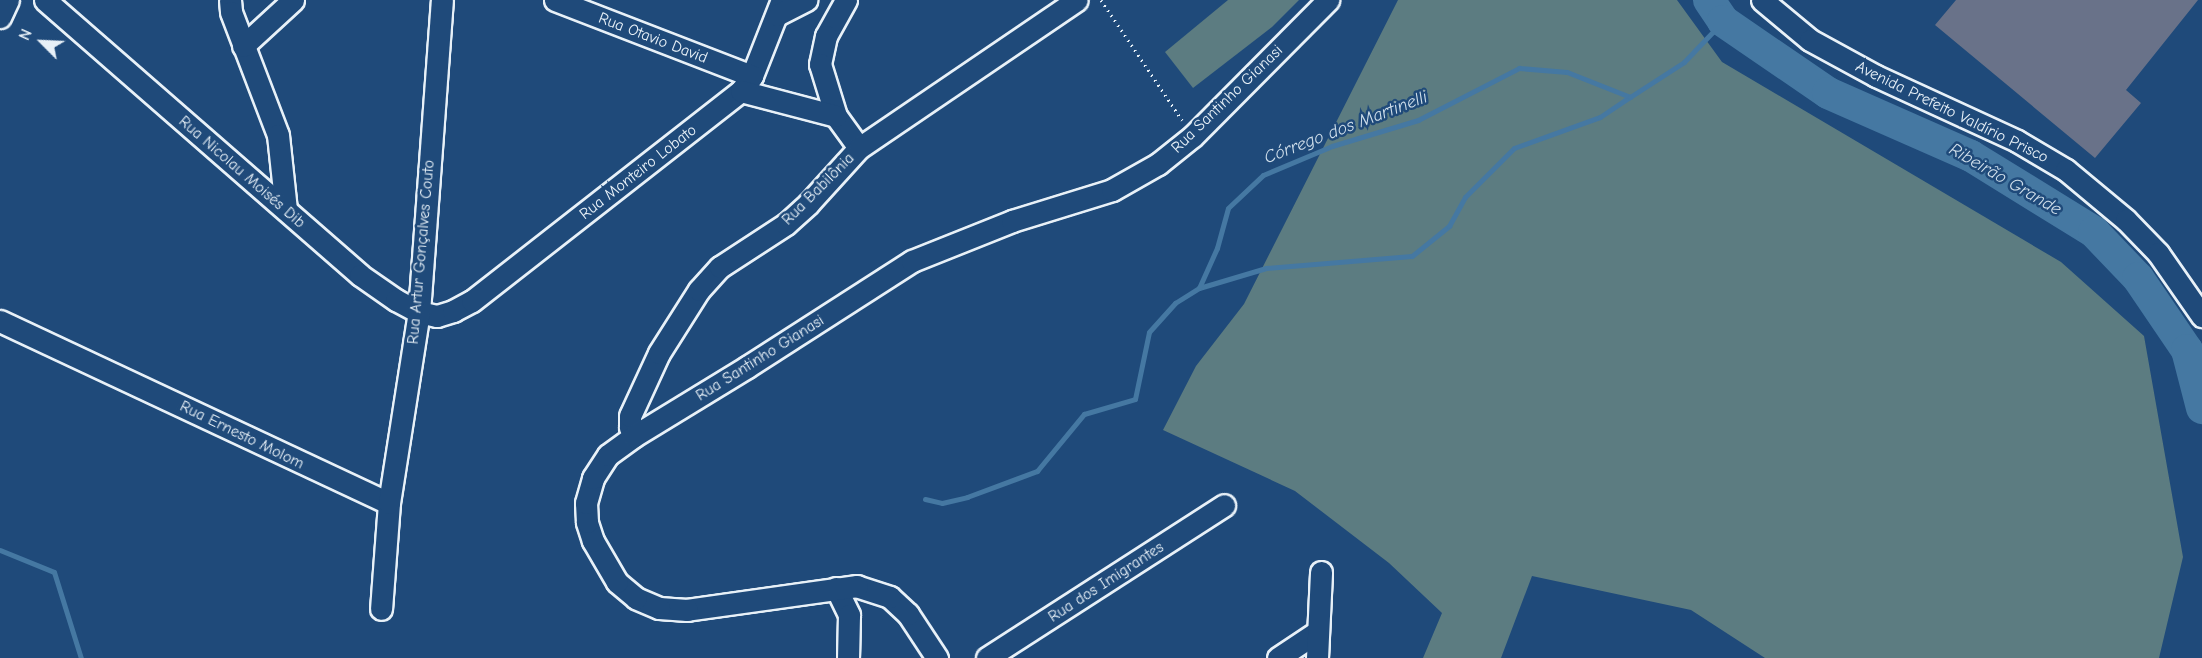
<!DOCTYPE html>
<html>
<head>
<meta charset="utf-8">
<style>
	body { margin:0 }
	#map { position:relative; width:2202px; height:658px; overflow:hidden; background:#1f4a7a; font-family:"Comic Neue",sans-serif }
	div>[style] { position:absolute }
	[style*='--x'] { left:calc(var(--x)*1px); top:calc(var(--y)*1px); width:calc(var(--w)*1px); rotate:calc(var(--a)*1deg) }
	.green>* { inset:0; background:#5c7c81 }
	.stream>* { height:5px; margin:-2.5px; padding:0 2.5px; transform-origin:2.5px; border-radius:2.5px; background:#4578a2 }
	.river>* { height:32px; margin:-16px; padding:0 16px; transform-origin:16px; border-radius:16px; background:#4578a2 }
	.building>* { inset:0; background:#697289 }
	.path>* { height:3px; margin-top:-1.5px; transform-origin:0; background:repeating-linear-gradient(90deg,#e8f1f8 0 1.5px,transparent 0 6px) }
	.roads { filter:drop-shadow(2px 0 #e8f1f8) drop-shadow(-2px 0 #e8f1f8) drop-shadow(0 2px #e8f1f8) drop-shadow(0 -2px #e8f1f8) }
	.minor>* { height:21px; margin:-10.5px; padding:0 10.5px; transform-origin:10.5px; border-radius:10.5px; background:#1f4a7a }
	span { translate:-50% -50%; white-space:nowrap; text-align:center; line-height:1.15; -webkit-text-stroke:5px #1f4a7a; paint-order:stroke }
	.street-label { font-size:16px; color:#e8f1f8 }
	.water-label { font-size:18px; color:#d0dfeb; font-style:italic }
	.north { position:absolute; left:12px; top:12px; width:60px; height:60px; -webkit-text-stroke:4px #1f4a7a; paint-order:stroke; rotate:294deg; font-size:16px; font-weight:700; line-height:24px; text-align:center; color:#e8f1f8 }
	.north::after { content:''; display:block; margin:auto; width:21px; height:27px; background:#e8f1f8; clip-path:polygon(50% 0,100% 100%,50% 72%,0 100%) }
</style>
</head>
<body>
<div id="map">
	<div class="green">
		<i style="clip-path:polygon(1228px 0,1299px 0,1272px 27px,1193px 88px,1165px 52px)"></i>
		<i style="clip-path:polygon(1398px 0,1677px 0,1722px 62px,2061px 262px,2144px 336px,2183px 557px,2159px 658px,1765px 658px,1691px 610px,1532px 576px,1501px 658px,1423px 658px,1442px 613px,1389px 563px,1295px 491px,1163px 430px,1196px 366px,1244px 304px)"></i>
	</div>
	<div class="stream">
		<i style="--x:1199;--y:288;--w:70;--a:-16.6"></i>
		<i style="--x:1266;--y:268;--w:146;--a:-4.7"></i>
		<i style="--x:1412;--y:256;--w:48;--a:-39"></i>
		<i style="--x:1449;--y:226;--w:33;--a:-61"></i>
		<i style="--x:1465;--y:197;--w:69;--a:-45"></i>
		<i style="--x:1514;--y:148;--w:91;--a:-19.8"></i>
		<i style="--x:1600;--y:117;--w:36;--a:-34"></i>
		<i style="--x:925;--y:499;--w:17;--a:13"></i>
		<i style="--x:942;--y:503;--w:26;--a:-13"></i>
		<i style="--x:967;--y:497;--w:75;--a:-20.4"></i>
		<i style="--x:1037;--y:471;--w:74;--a:-50.5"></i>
		<i style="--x:1084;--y:414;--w:53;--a:-16.4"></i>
		<i style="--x:1135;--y:399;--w:68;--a:-78.2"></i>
		<i style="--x:1149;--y:332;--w:39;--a:-48"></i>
		<i style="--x:1175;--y:303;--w:28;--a:-32"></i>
		<i style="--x:1199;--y:288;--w:44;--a:-65.8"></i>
		<i style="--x:1217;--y:248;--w:41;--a:-74.6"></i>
		<i style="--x:1228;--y:208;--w:48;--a:-43.3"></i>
		<i style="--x:1263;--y:175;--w:75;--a:-22.8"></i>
		<i style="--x:1332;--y:146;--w:90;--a:-16.8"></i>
		<i style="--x:1418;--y:120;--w:114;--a:-27.2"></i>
		<i style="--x:1519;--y:68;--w:48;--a:4.8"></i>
		<i style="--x:1567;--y:72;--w:68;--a:21.6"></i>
		<i style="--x:1630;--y:97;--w:64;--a:-32.9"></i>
		<i style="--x:1684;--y:62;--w:57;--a:-46.4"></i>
		<i style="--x:0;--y:550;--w:58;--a:22.2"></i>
		<i style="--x:54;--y:572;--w:90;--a:72.6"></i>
	</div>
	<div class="river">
		<i style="--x:1709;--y:0;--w:25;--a:56"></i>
		<i style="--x:1723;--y:21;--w:127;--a:34.4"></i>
		<i style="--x:1828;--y:93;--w:156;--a:23.8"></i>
		<i style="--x:1971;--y:156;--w:145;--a:31.7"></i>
		<i style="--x:2094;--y:232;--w:64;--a:46.3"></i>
		<i style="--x:2138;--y:278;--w:87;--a:55.8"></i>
		<i style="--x:2187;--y:350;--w:60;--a:75.5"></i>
	</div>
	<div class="building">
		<i style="clip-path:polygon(1956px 0,2198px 0,2126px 90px,2141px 103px,2095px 158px,1935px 25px)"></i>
	</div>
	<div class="path">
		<i style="--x:1101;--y:0;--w:145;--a:56"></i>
	</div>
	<div class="roads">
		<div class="minor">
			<i style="--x:45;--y:0;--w:418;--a:41.1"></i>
			<i style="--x:360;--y:275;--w:44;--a:34.8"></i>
			<i style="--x:396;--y:300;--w:26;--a:28"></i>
			<i style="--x:419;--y:312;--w:18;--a:13"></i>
			<i style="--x:437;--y:316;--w:17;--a:-17"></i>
			<i style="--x:453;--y:311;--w:21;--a:-28"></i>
			<i style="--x:472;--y:301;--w:341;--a:-38"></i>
			<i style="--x:741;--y:91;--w:19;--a:-54"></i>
			<i style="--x:752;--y:76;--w:82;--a:-68.5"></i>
			<i style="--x:230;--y:0;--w:12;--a:85"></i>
			<i style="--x:231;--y:12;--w:132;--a:69.1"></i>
			<i style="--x:278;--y:135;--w:75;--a:83.9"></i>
			<i style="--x:555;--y:0;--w:211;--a:21.1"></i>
			<i style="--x:846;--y:0;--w:41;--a:119.1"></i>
			<i style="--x:826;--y:36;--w:29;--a:102"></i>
			<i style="--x:820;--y:64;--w:54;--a:72.9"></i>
			<i style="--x:836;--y:116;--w:39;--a:54"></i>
			<i style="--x:1762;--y:0;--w:62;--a:39.8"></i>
			<i style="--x:1810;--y:40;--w:75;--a:28.6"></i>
			<i style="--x:1876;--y:76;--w:155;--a:24.7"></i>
			<i style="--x:2017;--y:141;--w:57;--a:30.6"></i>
			<i style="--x:2066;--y:170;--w:78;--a:39.8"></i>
			<i style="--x:2126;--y:220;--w:46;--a:45.9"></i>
			<i style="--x:2158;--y:253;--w:77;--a:55.1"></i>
			<i style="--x:777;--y:15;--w:33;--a:-27"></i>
			<i style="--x:0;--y:17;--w:19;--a:-65"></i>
			<i style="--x:243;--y:46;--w:68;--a:-42.6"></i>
			<i style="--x:741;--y:91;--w:98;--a:14.7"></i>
			<i style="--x:0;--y:321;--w:429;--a:25.1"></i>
			<i style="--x:389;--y:503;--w:106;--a:94.3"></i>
			<i style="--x:634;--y:436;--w:10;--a:-114"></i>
			<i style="--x:630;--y:427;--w:11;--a:-90"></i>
			<i style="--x:630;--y:416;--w:69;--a:-65.3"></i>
			<i style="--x:659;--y:353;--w:75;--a:-57.6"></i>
			<i style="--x:699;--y:290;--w:31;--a:-48"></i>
			<i style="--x:720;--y:267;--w:79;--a:-33.1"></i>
			<i style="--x:786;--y:224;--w:30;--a:-42"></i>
			<i style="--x:808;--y:204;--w:76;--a:-47.7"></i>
			<i style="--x:859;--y:148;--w:263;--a:-34.2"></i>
			<i style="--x:389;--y:503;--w:193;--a:-81.1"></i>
			<i style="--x:419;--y:312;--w:313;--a:-85.8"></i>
			<i style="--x:836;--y:588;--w:30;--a:64"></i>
			<i style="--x:849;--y:615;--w:43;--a:91.3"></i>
			<i style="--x:937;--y:658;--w:53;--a:-123.4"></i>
			<i style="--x:908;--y:614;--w:25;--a:-137"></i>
			<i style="--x:890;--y:597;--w:35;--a:-162"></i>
			<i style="--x:857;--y:586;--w:172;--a:172"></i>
			<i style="--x:687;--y:610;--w:28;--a:-176"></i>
			<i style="--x:659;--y:608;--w:25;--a:-157"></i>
			<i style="--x:636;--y:598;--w:25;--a:-140"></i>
			<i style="--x:617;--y:582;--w:48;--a:-120.3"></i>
			<i style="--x:593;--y:541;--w:20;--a:-108"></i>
			<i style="--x:587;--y:522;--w:19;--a:-93"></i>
			<i style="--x:586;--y:503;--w:26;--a:-74"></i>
			<i style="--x:593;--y:478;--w:27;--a:-57"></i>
			<i style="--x:608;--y:455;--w:32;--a:-36"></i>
			<i style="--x:634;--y:436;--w:132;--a:-31.4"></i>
			<i style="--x:747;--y:367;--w:196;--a:-32.7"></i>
			<i style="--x:912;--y:261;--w:108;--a:-21.8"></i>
			<i style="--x:1012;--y:221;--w:105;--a:-17.2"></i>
			<i style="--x:1112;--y:190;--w:53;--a:-29.5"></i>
			<i style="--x:1158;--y:164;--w:45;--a:-38.7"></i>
			<i style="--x:1193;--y:136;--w:192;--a:-45.2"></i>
			<i style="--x:987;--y:658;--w:282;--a:-32.8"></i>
			<i style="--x:1278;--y:658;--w:47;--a:-33.7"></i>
			<i style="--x:1317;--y:658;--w:86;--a:-87.3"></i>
		</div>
	</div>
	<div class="street-label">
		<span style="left:653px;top:38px;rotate:21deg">Rua Otavio David</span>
		<span style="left:1227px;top:99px;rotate:-44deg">Rua Santinho Gianasi</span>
		<span style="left:1952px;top:112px;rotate:26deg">Avenida Prefeito Valdírio Prisco</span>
		<span style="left:242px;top:172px;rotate:41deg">Rua Nicolau Moisés Dib</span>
		<span style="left:638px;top:172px;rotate:-38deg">Rua Monteiro Lobato</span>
		<span style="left:818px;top:189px;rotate:-45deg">Rua Babilônia</span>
		<span style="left:421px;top:252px;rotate:-85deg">Rua Artur Gonçalves Couto</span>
		<span style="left:760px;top:358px;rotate:-32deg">Rua Santinho Gianasi</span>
		<span style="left:242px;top:435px;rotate:26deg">Rua Ernesto Molom</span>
		<span style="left:1106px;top:582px;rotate:-33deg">Rua dos Imigrantes</span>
	</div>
	<div class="water-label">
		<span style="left:1346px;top:128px;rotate:-21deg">Córrego dos Martinelli</span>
		<span style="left:2005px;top:180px;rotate:30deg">Ribeirão Grande</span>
	</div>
	<div class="north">N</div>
</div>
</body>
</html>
